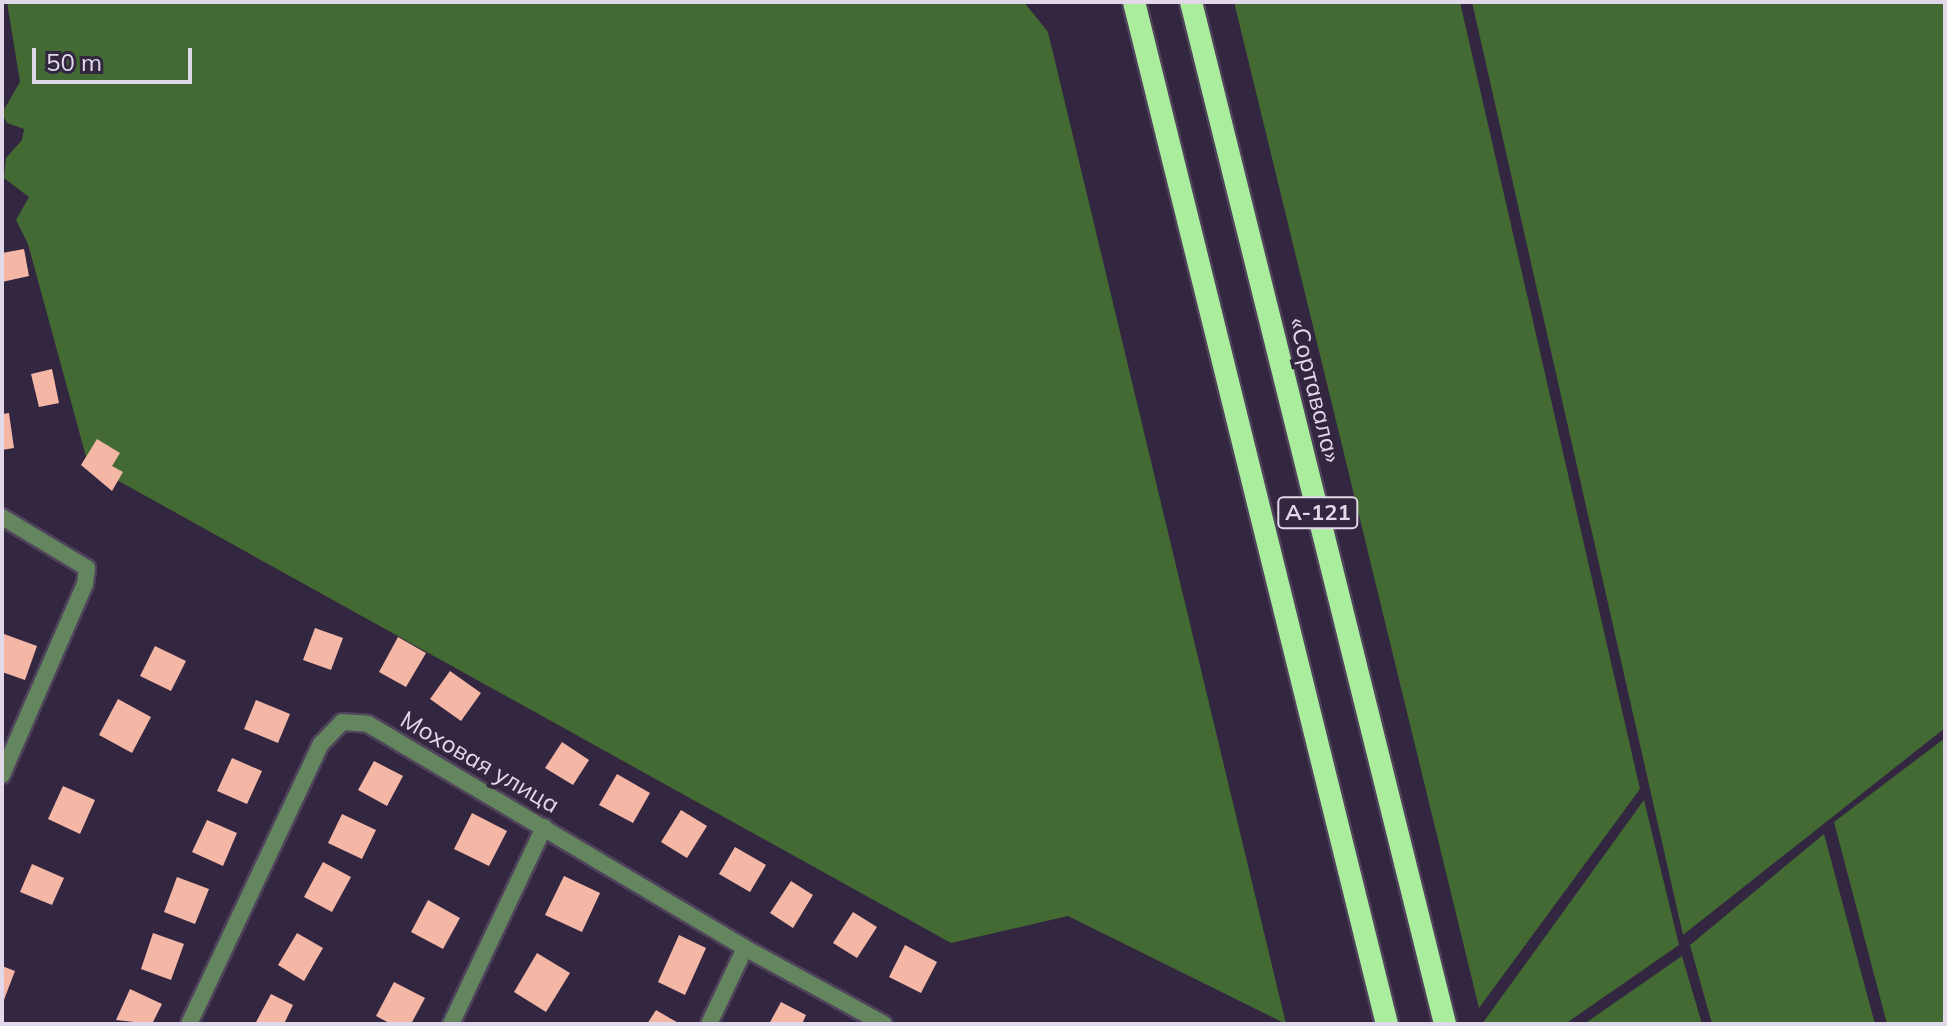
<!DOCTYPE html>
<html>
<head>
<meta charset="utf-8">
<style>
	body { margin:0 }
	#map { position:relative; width:1947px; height:1026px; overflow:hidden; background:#332640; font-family:Mulish,sans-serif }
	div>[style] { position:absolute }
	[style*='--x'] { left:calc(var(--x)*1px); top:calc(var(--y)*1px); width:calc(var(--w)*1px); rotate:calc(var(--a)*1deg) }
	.forest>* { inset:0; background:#426a32 }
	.building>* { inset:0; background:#f5b7a5 }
	.roads { filter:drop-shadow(2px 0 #4f435b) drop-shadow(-2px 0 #4f435b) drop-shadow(0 2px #4f435b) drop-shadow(0 -2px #4f435b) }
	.minor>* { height:16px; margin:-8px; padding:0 8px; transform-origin:8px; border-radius:8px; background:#64865e }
	.trunk>* { height:22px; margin:-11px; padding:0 11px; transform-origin:11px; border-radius:11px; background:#aaee9d }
	span { translate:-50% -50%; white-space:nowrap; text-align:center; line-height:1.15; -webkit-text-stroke:8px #332640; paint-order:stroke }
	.shield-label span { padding:2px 6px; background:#332640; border:2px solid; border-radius:6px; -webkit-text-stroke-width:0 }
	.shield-label { font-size:22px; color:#e1d9ea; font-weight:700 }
	.street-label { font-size:24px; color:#e1d9ea }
	.frame { position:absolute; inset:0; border:4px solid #e1d9ea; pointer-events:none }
	.scale { position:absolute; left:32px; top:48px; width:160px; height:36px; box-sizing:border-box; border:4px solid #e1d9ea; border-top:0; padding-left:10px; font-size:24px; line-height:28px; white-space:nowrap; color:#e1d9ea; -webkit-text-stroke:6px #332640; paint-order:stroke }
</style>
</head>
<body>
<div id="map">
	<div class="forest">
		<i style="clip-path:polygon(7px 2px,1024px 2px,1048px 32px,1286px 1024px,1068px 916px,951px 943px,88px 464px,28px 244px,16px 220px,29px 197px,4px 178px,6px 158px,22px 140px,24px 129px,7px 123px,2px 113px,20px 82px)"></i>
		<i style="clip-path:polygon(1234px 2px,1460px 2px,1640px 789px,1479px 1008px)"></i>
		<i style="clip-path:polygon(1472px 2px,1945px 2px,1945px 728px,1683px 935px)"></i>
		<i style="clip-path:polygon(1945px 738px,1945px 1024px,1887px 1024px,1834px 822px)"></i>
		<i style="clip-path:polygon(1644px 800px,1679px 945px,1565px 1024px,1482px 1024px)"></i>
		<i style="clip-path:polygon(1824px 834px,1875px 1024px,1712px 1024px,1690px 945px)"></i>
		<i style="clip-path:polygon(1682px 956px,1702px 1024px,1584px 1024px)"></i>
	</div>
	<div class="building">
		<i style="clip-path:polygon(24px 249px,29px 276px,2px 282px,2px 253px)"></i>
		<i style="clip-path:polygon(52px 369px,59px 403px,39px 407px,31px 374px)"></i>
		<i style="clip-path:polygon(9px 413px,14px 448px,2px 450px,2px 414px)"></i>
		<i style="clip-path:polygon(97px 439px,120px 453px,112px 466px,123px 472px,112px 491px,81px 465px)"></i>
		<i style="clip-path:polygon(315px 628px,343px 638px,331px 670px,303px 660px)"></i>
		<i style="clip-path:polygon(4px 634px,37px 646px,25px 680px,2px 672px)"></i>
		<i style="clip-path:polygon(398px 637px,426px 653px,406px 687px,379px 672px)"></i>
		<i style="clip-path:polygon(155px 646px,186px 661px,171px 691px,140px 676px)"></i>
		<i style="clip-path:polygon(450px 671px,481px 693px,461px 721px,430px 699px)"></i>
		<i style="clip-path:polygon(118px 699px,151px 717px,132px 753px,99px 735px)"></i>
		<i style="clip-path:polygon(256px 700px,290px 714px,278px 743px,244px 729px)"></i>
		<i style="clip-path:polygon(562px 742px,589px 760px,573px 785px,545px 768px)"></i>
		<i style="clip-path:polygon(232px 758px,262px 771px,247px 804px,217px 791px)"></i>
		<i style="clip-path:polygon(374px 761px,403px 776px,387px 806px,358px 790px)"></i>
		<i style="clip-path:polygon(617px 774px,650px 793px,633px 823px,599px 805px)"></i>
		<i style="clip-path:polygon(63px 786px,95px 800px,80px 834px,48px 819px)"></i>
		<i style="clip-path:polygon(681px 810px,707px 826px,687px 858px,661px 842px)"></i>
		<i style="clip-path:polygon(472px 813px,507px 831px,489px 866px,454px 849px)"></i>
		<i style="clip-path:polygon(342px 814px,376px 830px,362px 859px,328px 843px)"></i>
		<i style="clip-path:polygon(207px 820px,237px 833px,223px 866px,192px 852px)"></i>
		<i style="clip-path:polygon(735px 847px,766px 865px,750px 892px,719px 874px)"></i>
		<i style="clip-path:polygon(323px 862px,351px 877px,332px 912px,304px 897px)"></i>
		<i style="clip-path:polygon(32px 864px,64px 878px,52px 905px,20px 892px)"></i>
		<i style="clip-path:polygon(564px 876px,600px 893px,582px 932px,545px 915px)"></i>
		<i style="clip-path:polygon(177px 877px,209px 889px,195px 924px,164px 912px)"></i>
		<i style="clip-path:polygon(791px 881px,813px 895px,793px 928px,770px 913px)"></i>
		<i style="clip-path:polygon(428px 900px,460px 918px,443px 949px,411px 932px)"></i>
		<i style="clip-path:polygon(853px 912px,877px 927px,857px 958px,833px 943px)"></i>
		<i style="clip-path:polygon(153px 933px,184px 944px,171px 980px,141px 969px)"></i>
		<i style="clip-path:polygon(297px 933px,323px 948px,304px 981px,278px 965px)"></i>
		<i style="clip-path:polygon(679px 935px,706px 948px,685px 995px,658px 982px)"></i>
		<i style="clip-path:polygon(905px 945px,937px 962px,921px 993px,889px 977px)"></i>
		<i style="clip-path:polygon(537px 953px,570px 973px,546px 1012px,514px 992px)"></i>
		<i style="clip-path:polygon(2px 966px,15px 971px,2px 1005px)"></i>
		<i style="clip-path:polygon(394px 982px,425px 998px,411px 1024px,391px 1024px,376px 1016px)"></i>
		<i style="clip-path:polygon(130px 989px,162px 1004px,152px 1024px,116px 1020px)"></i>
		<i style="clip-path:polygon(271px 994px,293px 1005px,284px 1024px,255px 1024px)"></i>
		<i style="clip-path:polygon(781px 1002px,806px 1015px,802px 1024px,769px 1024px)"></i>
		<i style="clip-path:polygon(656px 1010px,680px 1024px,647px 1024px)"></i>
	</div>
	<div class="roads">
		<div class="minor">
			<i style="--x:2;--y:517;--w:99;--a:31"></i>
			<i style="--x:87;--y:568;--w:16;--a:97"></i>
			<i style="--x:85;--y:584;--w:208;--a:113.5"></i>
			<i style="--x:189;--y:1024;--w:310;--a:-64.8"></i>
			<i style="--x:321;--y:744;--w:30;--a:-46"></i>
			<i style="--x:342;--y:722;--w:26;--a:4"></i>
			<i style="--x:368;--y:724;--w:439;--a:30.7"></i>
			<i style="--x:745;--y:948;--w:158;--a:28.7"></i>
			<i style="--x:451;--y:1024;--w:218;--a:-64.7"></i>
			<i style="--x:709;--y:1024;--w:84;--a:-64.7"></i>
		</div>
		<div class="trunk">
			<i style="--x:1134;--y:2;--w:1053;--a:76.1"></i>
			<i style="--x:1191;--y:2;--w:1053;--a:76.04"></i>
		</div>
	</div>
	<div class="shield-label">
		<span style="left:1318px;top:513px">А-121</span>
	</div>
	<div class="street-label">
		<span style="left:1315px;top:390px;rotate:76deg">«Сортавала»</span>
		<span style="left:480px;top:762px;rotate:30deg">Моховая улица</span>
	</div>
	<div class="frame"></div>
	<div class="scale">50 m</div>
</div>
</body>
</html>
